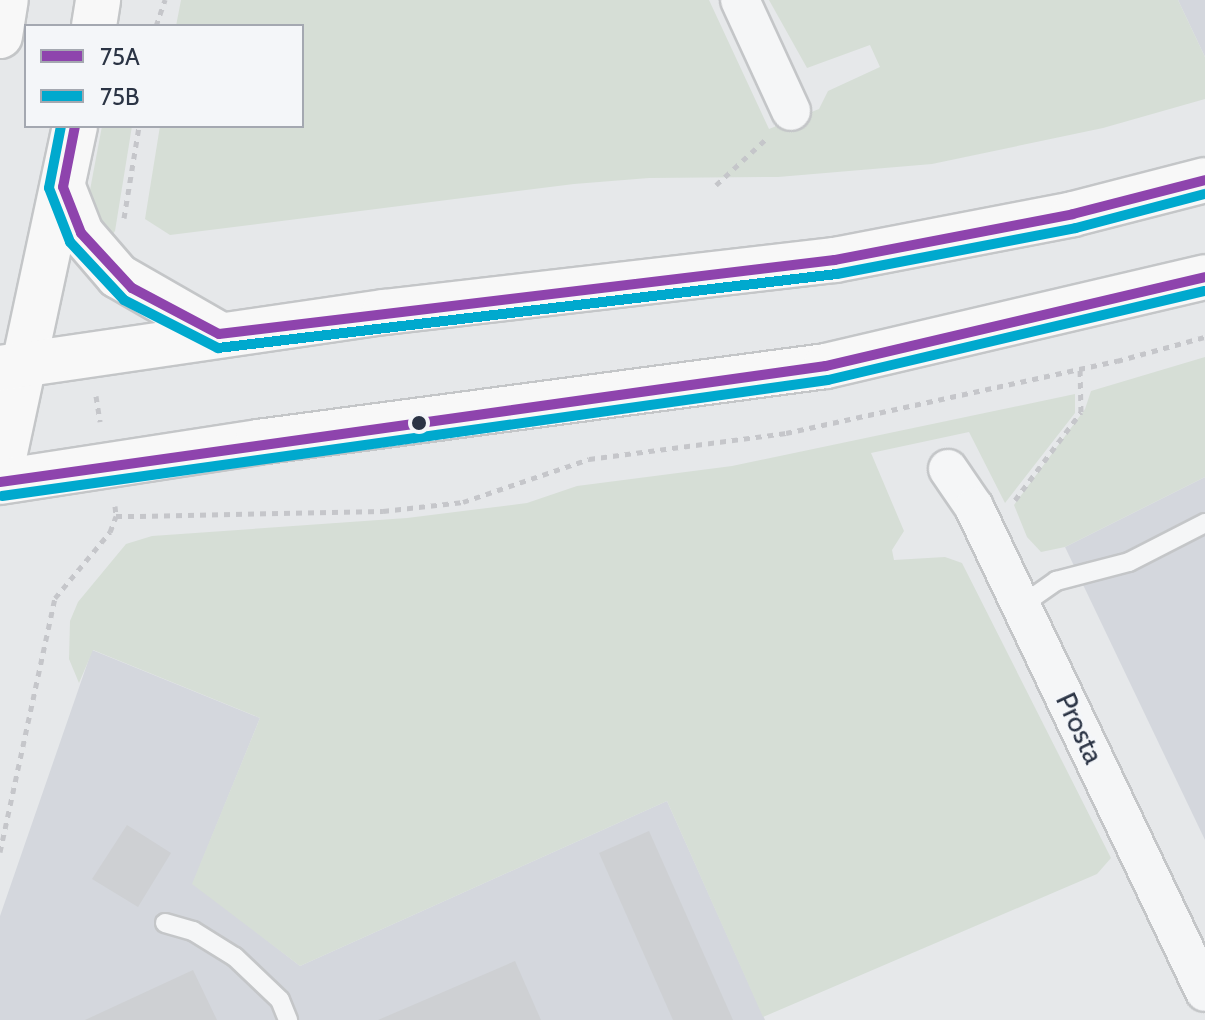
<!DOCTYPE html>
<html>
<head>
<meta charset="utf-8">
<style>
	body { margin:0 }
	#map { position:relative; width:1205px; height:1020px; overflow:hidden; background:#e6e8ea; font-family:Cabin,sans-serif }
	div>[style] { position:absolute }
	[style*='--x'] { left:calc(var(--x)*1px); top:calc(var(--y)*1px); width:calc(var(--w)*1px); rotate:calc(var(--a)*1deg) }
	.built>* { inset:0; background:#d4d7dd }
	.green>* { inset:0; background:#d6ded6 }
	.building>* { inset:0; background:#ced0d3 }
	.path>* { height:5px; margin-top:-2.5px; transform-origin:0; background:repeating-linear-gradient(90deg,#c5c6ca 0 6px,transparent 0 12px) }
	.roads { filter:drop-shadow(2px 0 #c4c6c8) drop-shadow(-2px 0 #c4c6c8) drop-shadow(0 2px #c4c6c8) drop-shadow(0 -2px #c4c6c8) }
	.lane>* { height:18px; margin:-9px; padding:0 9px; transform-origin:9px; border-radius:9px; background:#f5f6f7 }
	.street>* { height:38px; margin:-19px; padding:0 19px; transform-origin:19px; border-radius:19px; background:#f5f6f7 }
	.secondary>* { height:44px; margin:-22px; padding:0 22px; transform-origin:22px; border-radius:22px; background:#f8f8f8 }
	.primary>* { height:44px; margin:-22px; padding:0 22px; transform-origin:22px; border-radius:22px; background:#f8f8f8 }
	.bus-1>* { height:10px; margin:-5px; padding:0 5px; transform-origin:5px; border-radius:5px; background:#8e44ad }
	.bus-2>* { height:10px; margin:-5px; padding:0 5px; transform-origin:5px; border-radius:5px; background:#00a9ce }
	.dots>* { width:22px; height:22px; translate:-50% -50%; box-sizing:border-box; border:4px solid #f4f6f9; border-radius:50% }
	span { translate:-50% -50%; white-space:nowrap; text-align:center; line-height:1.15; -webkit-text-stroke:6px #f4f6f9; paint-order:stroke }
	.street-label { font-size:28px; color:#2b3445 }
	.legend { position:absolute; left:24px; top:24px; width:280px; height:104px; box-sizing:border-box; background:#f4f6f9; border:2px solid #a4a8b1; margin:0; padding:10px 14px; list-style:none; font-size:24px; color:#2b3445 }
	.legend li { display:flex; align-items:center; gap:16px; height:40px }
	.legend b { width:40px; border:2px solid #a4a8b1 }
</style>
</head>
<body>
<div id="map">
	<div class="built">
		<i style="clip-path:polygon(1178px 0,1205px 0,1205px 57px)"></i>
		<i style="clip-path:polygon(1205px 477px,1205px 840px,1065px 547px)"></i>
		<i style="clip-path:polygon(92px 650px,260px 718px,193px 883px,300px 966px,667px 801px,765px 1020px,0 1020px,0 916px)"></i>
	</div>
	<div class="green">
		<i style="clip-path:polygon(181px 0,709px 0,769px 129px,819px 109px,828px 91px,880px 67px,870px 45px,807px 68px,769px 0,1178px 0,1205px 57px,1205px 99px,1103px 128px,932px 164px,778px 177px,649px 178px,574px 184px,170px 235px,145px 219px,160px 126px,302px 126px,302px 26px,176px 26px)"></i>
		<i style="clip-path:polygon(102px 126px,132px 126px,115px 231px,109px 239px,90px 190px)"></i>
		<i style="clip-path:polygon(1205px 357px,1205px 477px,1065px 547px,1041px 552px,1027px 537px,1014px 505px,1085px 409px,1091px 391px)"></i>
		<i style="clip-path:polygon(1075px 394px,1075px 413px,1005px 503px,969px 432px,871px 453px,904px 531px,892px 550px,894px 560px,945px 557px,962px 563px,1111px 858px,1097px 874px,763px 1017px,667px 801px,300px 966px,192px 884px,260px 718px,93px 650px,79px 683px,69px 659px,70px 621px,78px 602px,126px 544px,152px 536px,407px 518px,527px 503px,577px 486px,732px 466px)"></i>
	</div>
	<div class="building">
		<i style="clip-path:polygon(127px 825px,171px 853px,138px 907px,92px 879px)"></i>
		<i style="clip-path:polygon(649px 831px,733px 1020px,673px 1020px,599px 853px)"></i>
		<i style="clip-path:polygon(515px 961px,541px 1020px,378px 1020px)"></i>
		<i style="clip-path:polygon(193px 970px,217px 1020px,85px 1020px)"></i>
	</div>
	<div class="path">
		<i style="--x:156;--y:26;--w:28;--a:-71"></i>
		<i style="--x:716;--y:185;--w:67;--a:-42.6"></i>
		<i style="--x:124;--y:218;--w:93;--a:-80.7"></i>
		<i style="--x:96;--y:396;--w:26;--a:81"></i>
		<i style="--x:1015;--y:500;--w:110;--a:-53.1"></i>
		<i style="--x:1081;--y:412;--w:43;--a:-91.3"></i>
		<i style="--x:115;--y:506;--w:10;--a:84"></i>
		<i style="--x:116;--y:516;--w:24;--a:0"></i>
		<i style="--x:140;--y:516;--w:243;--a:-1.2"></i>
		<i style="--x:383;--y:511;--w:81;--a:-6.4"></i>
		<i style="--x:463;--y:502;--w:133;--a:-18.8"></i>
		<i style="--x:589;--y:459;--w:199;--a:-7.5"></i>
		<i style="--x:786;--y:433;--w:339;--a:-12.3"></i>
		<i style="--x:1117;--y:361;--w:91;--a:-15.3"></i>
		<i style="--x:0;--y:852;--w:260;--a:-77.8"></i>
		<i style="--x:55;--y:598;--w:86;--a:-50.2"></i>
		<i style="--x:110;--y:532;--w:17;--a:-69"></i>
	</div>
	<div class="roads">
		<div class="lane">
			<i style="--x:1022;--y:605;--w:42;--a:-35.2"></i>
			<i style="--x:1056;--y:581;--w:75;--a:-14.6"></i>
			<i style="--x:1129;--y:562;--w:85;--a:-27.2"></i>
			<i style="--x:165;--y:923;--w:29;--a:16"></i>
			<i style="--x:193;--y:931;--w:49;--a:31.8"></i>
			<i style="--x:235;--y:957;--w:62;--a:43.7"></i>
			<i style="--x:280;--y:1000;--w:22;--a:68"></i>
		</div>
		<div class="street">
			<i style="--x:740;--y:0;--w:122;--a:65.3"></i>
			<i style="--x:948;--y:469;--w:46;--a:55.6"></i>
			<i style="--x:974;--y:507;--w:537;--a:64.53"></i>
		</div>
		<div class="secondary">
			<i style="--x:94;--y:26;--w:26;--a:-81"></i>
			<i style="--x:0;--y:36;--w:36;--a:-81"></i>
			<i style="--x:63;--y:187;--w:49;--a:68.6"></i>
			<i style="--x:81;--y:233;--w:57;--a:49.3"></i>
			<i style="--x:118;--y:276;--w:116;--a:29.9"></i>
			<i style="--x:0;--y:476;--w:358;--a:-77.9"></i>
		</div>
		<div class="primary">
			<i style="--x:0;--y:368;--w:388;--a:-8.3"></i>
			<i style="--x:384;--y:312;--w:454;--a:-6.6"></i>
			<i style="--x:835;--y:260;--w:242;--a:-10.9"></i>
			<i style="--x:1073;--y:214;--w:136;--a:-14.4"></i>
			<i style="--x:0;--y:482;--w:261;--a:-8.8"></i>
			<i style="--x:258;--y:442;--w:573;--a:-7.62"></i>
			<i style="--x:826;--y:366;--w:389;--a:-13.2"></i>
		</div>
	</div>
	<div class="bus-1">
		<i style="--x:75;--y:126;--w:62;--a:101.1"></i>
		<i style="--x:63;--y:187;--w:49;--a:68.6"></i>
		<i style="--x:81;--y:233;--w:75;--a:47.2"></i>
		<i style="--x:132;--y:288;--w:98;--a:27.9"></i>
		<i style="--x:219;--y:334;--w:620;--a:-6.85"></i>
		<i style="--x:835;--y:260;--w:242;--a:-10.9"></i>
		<i style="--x:1073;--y:214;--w:136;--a:-14.4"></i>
		<i style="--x:0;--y:482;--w:834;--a:-7.99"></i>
		<i style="--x:826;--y:366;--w:389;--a:-13.2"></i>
	</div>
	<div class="bus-2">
		<i style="--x:61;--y:126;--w:63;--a:101"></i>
		<i style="--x:49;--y:188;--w:58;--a:68.7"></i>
		<i style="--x:70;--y:242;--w:79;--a:47"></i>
		<i style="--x:124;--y:300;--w:106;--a:27.1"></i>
		<i style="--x:218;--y:348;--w:623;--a:-6.82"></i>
		<i style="--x:837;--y:274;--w:243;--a:-10.9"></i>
		<i style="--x:1076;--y:228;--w:133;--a:-14.8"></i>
		<i style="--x:2;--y:496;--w:834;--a:-7.99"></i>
		<i style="--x:828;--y:380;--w:387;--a:-13.3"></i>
	</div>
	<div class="dots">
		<i style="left:419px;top:423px;background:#2b3445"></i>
	</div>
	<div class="street-label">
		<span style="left:1080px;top:728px;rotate:65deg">Prosta</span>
	</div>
	<ul class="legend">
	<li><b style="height:10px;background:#8e44ad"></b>75A</li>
	<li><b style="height:10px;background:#00a9ce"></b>75B</li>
	</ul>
</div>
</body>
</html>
